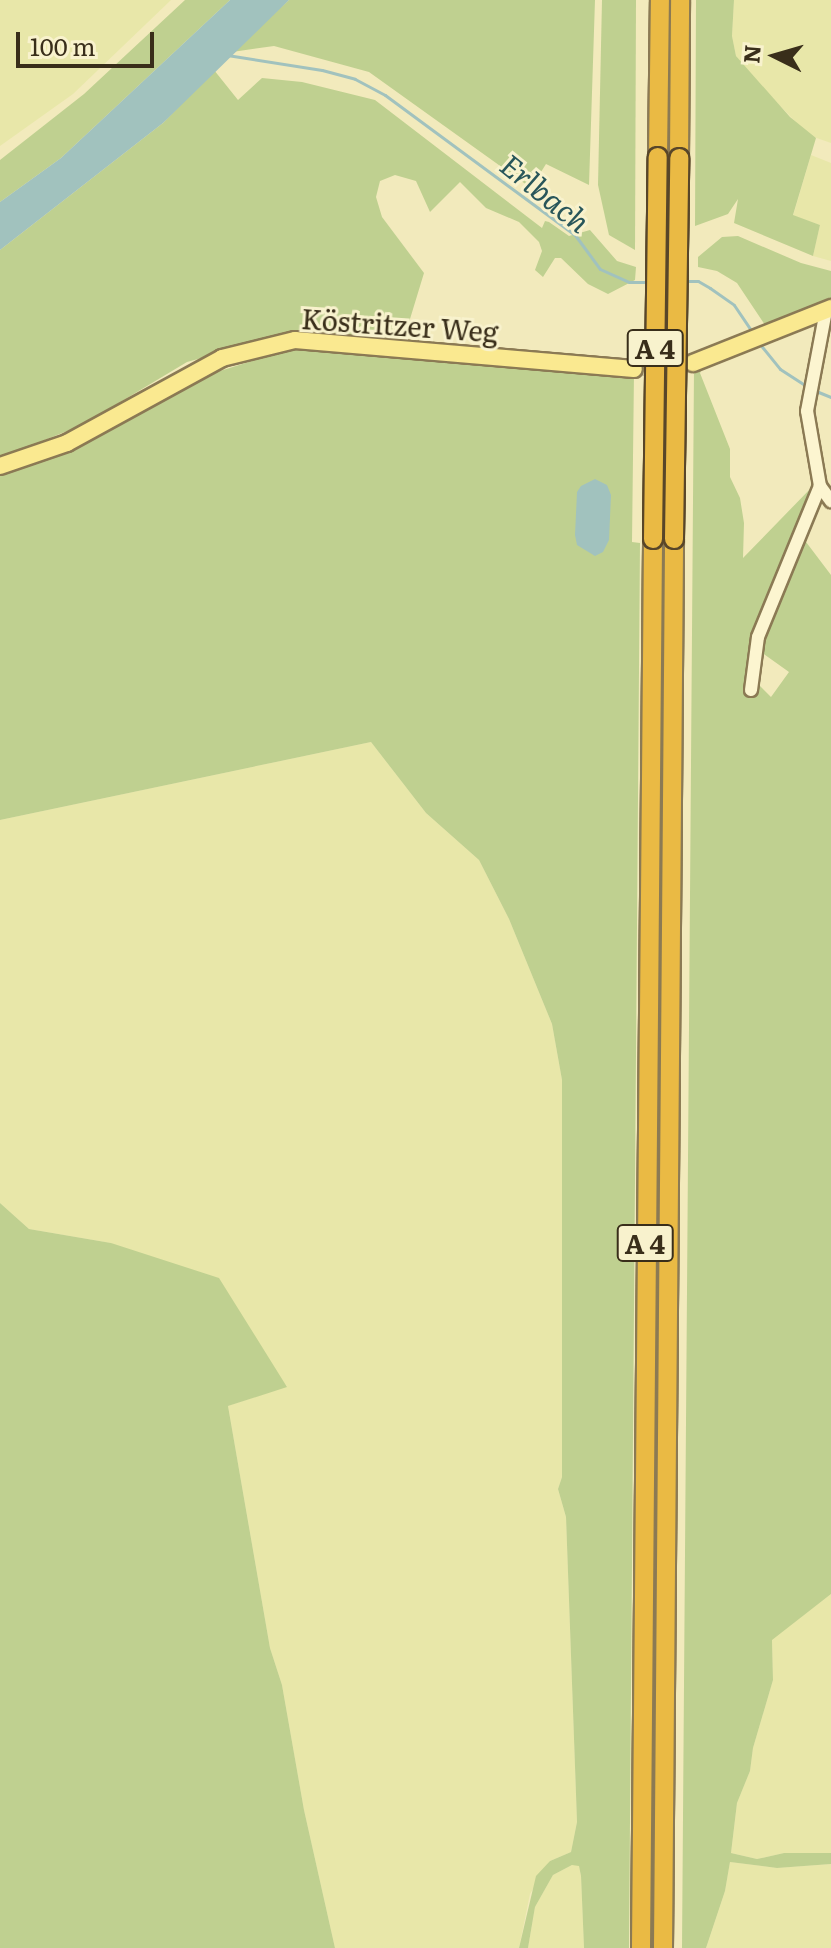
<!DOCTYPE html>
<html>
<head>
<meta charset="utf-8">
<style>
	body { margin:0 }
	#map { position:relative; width:831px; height:1948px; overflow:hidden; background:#f2eabc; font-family:Literata,serif }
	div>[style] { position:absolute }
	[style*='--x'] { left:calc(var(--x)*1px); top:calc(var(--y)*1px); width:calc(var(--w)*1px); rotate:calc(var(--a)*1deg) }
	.farmland>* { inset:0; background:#e8e7a9 }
	.green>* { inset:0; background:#bfd090 }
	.water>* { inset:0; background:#a1c2be }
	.stream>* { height:3px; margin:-1.5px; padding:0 1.5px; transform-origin:1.5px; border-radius:1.5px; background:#a1c2be }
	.major-tunnel>* { height:16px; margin-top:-8px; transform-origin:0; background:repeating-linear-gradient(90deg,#cdc49c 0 16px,transparent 0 24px) }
	.roads { filter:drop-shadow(2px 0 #8b7a54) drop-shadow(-2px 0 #8b7a54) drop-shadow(0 2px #8b7a54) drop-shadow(0 -2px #8b7a54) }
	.minor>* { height:12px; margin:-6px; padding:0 6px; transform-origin:6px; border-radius:6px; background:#fcf5d0 }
	.major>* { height:16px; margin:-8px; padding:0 8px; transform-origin:8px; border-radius:8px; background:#fae990 }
	.highway>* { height:18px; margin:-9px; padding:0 9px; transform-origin:9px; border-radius:9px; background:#eaba44 }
	.bridges { filter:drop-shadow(2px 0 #584629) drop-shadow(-2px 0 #584629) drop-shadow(0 2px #584629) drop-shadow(0 -2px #584629) }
	.highway-bridge>* { height:18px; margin:-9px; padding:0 9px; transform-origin:9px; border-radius:9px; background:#eaba44 }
	span { translate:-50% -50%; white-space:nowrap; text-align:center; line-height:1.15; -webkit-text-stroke:6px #f8f2cd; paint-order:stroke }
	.shield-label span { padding:2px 6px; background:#f8f2cd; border:2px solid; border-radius:6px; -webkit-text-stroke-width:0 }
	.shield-label { font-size:26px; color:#392e1a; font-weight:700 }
	.street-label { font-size:28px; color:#392e1a }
	.water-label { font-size:30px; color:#28565a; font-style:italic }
	.north { position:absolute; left:735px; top:16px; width:80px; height:80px; -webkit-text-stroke:6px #f8f2cd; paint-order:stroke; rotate:275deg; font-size:22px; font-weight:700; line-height:32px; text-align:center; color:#392e1a }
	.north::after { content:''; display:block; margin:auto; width:28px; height:36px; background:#392e1a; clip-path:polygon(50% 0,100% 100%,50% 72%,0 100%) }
	.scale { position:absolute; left:16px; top:32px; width:138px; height:36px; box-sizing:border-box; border:4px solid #392e1a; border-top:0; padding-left:10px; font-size:24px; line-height:28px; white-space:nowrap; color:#392e1a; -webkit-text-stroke:6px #f8f2cd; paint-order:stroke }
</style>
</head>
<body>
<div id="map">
	<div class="farmland">
		<i style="clip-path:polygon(0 0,171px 0,73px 94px,0 146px)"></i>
		<i style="clip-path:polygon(734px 0,831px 0,831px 143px,808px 135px,745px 69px,736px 56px,732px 36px)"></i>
		<i style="clip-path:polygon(811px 155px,831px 163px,831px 261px,813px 256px,820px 225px,793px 216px)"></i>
		<i style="clip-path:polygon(371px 742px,426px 813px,479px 860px,509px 919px,552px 1024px,562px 1080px,562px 1477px,558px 1489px,566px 1517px,577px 1822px,571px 1852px,550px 1861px,530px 1894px,519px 1948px,335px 1948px,304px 1810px,282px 1685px,270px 1648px,228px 1406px,287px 1386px,111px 1243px,29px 1229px,0 1203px,0 820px)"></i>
		<i style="clip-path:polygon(831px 1594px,831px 1853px,784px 1853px,757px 1859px,731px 1853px,737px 1803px,750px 1771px,753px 1748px,773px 1680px,772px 1639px)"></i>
		<i style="clip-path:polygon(730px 1862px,777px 1868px,831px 1864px,831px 1948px,706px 1948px,725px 1891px)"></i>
		<i style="clip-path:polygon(572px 1865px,579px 1865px,581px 1876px,584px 1948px,528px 1948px,535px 1907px,553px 1875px)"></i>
	</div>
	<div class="green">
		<i style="clip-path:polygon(185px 0,230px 0,61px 158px,0 202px,0 160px,84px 94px)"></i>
		<i style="clip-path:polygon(289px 0,595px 0,589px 185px,546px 164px,531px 188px,369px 72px,274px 46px,232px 52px)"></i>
		<i style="clip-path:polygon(602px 0,636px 0,635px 250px,609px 235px,598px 185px)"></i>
		<i style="clip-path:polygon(696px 0,734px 0,732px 36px,736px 56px,790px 117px,816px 138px,793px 215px,820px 225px,813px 256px,734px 223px,738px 199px,728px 214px,695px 226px)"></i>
		<i style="clip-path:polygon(214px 70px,238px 100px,262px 78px,302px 82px,375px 100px,542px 228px,545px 221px,549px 222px,569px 236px,590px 230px,617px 261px,636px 267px,635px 280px,608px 294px,588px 284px,561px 258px,555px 258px,543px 277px,535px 270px,542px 251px,539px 242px,519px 222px,486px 208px,460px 182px,430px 212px,416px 181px,395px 175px,380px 181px,376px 197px,382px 217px,424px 273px,403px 342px,272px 339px,187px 362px,82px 425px,0 458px,0 250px,163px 123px)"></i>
		<i style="clip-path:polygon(738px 236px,801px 263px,831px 271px,831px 299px,767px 328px,737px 283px,717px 271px,698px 267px,698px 257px,722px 237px)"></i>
		<i style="clip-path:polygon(309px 347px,634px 373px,632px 542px,640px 543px,629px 1948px,584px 1948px,581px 1876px,579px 1866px,572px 1865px,553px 1875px,535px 1907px,528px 1948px,519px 1948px,536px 1876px,550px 1861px,571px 1852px,577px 1822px,566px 1517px,558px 1489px,562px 1477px,562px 1080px,552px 1024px,509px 919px,479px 860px,426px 813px,371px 742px,0 820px,0 471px,188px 381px,274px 354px)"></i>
		<i style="clip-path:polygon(703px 367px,700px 373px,730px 449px,730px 477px,740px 498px,744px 523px,743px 558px,814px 485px,755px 636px,756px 682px,771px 697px,789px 672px,761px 652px,762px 638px,803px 538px,831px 575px,831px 1594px,772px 1640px,773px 1680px,753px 1748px,750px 1771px,737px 1803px,731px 1853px,757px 1859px,784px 1853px,831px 1853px,831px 1864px,777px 1868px,730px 1862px,725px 1891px,706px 1948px,682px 1948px,694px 369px)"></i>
		<i style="clip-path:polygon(0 1203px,29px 1229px,111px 1243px,219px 1278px,287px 1387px,228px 1406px,270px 1648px,282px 1685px,304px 1810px,335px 1948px,0 1948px)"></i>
	</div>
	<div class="water">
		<i style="clip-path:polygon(230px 0,289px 0,163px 123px,0 250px,0 202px,61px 158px)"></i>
		<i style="clip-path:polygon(595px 479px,607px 485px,611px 495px,609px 540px,603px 552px,595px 556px,577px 545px,575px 535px,577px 492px,581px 486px)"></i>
	</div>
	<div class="stream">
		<i style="--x:227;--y:55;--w:96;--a:9"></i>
		<i style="--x:322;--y:70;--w:34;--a:15"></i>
		<i style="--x:355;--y:79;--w:34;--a:28"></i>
		<i style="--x:385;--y:95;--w:236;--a:36.4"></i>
		<i style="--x:575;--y:235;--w:42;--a:53.7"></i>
		<i style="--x:600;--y:269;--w:32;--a:24"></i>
		<i style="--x:629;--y:282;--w:22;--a:0"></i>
		<i style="--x:683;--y:281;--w:15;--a:0"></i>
		<i style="--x:698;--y:281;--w:14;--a:30"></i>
		<i style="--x:710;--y:288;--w:29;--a:35"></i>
		<i style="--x:734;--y:305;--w:34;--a:56"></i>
		<i style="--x:759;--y:343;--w:33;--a:51"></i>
		<i style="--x:780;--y:369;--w:35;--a:33"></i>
		<i style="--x:816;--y:391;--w:16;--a:22"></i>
	</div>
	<div class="major-tunnel">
		<i style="--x:634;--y:369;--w:54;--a:-6.3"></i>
	</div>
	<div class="roads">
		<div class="minor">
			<i style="--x:820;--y:486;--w:19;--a:54"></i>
			<i style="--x:751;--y:690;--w:53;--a:-82.5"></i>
			<i style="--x:758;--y:637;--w:163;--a:-67.7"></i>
			<i style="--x:820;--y:486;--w:76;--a:-99.8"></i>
			<i style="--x:807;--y:411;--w:103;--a:-79.3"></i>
		</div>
		<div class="major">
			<i style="--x:693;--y:363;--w:149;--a:-21.7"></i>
			<i style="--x:0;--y:466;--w:71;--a:-18.9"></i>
			<i style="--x:67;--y:443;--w:177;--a:-28.7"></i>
			<i style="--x:222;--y:358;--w:75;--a:-13.9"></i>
			<i style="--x:295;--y:340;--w:340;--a:4.9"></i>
		</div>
		<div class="highway">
			<i style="--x:658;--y:157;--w:157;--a:-89.3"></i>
			<i style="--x:679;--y:158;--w:158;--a:-89.6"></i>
			<i style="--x:641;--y:1948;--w:1409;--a:-89.51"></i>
			<i style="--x:663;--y:1948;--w:1409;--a:-89.55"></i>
		</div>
	</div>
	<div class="bridges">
		<div class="highway-bridge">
			<i style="--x:653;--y:539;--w:382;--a:-89.3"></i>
			<i style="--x:674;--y:539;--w:381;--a:-89.2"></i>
		</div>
	</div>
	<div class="shield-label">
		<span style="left:655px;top:348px">A 4</span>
		<span style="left:645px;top:1243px">A 4</span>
	</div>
	<div class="street-label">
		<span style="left:400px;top:324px;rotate:4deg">Köstritzer Weg</span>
	</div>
	<div class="water-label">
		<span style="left:546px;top:192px;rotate:39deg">Erlbach</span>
	</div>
	<div class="north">N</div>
	<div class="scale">100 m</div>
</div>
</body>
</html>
